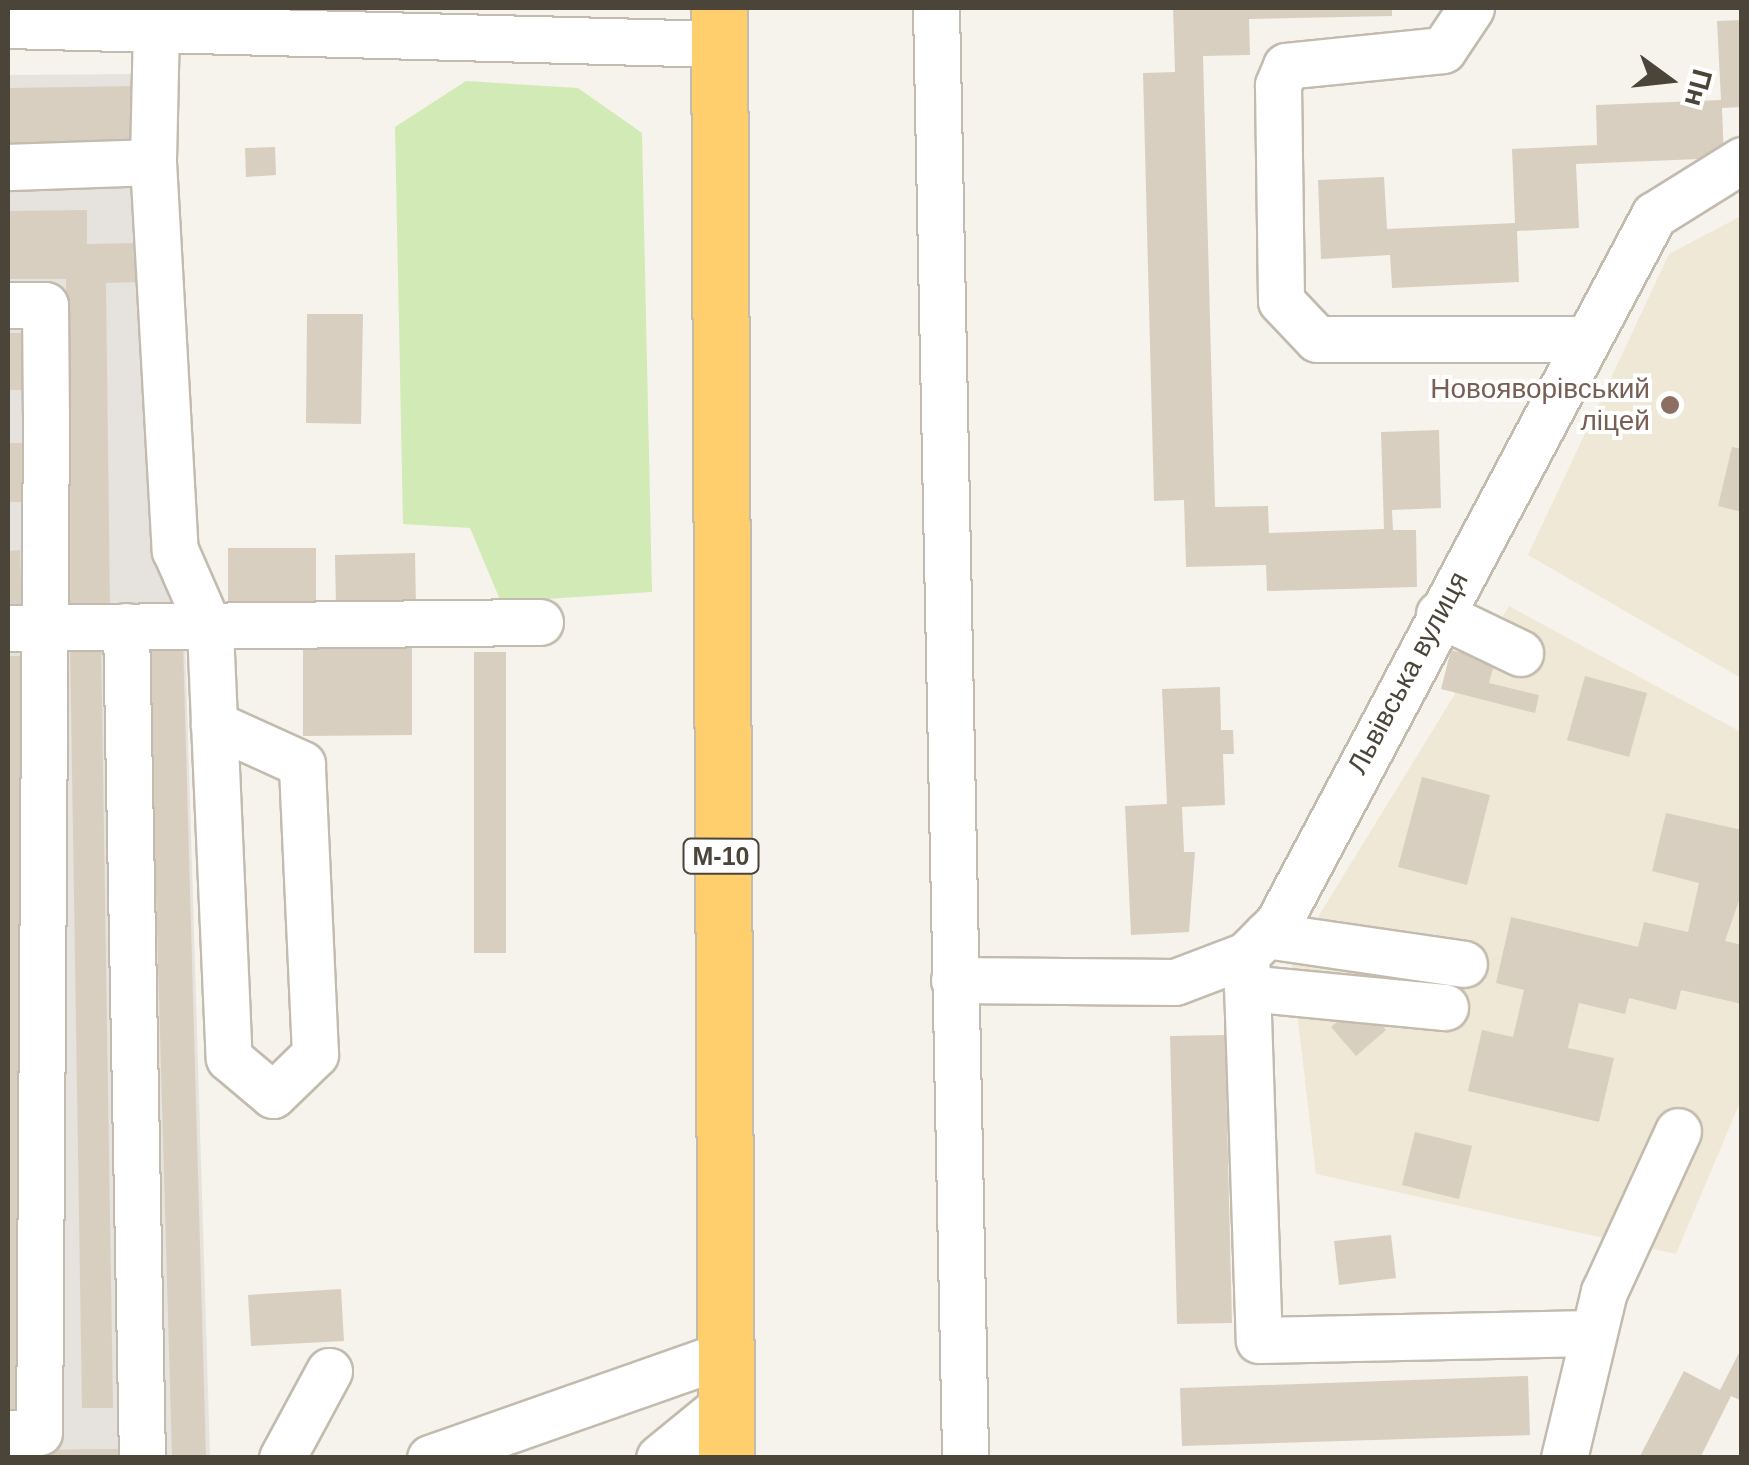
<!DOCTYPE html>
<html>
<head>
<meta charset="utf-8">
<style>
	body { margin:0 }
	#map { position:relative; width:1749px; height:1465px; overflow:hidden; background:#f6f3ec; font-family:Arial,sans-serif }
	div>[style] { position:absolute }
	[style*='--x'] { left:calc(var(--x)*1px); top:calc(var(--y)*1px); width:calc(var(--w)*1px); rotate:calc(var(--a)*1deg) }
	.industrial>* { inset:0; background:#e6e2dd }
	.education>* { inset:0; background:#efe8d6 }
	.green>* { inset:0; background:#d2eab5 }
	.building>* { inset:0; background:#d8cfc1 }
	.roads { filter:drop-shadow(2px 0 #c2bbae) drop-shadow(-2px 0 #c2bbae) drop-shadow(0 2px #c2bbae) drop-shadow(0 -2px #c2bbae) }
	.minor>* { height:45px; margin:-22.5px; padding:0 22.5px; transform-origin:22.5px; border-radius:22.5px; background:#fff }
	.highway>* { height:55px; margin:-27.5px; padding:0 27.5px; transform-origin:27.5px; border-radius:27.5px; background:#ffcf6e }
	.dots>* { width:28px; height:28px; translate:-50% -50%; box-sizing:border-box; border:5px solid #fff; border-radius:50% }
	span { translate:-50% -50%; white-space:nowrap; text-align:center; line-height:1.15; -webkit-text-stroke:8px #fff; paint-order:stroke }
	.shield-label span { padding:2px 8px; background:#fff; border:2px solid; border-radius:8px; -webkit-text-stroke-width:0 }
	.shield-label { font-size:25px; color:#4b4439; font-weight:700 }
	.education-label { font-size:28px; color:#785e54 }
	.right { translate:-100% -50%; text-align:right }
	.street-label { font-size:28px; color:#4b4439 }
	.frame { position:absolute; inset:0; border:10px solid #4b4439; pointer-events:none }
	.north { position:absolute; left:1619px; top:30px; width:100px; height:100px; -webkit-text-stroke:8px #fff; paint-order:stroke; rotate:105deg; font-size:28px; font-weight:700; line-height:40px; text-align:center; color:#4b4439 }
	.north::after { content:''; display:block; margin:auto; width:35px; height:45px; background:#4b4439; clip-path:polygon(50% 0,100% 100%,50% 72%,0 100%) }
</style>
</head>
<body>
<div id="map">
	<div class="industrial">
		<i style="clip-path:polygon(138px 74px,184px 604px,210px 1457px,8px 1457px,8px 75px)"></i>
	</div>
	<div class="education">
		<i style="clip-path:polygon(1741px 216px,1741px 678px,1528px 555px,1669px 254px)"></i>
		<i style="clip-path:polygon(1509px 606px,1741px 732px,1741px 1100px,1676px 1254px,1316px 1174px,1291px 961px)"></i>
	</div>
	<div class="green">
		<i style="clip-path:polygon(466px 81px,578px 88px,642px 133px,652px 592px,501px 602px,470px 528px,403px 524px,395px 127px)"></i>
	</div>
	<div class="building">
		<i style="clip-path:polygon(1173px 8px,1392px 8px,1392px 16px,1249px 19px,1250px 55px,1203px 56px,1215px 507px,1268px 506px,1269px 533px,1384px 529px,1381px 432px,1439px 430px,1441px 508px,1392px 510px,1393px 530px,1416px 530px,1417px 587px,1267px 591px,1266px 565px,1186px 567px,1184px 500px,1154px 501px,1143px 73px,1175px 72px)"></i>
		<i style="clip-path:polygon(1742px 20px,1742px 107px,1722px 108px,1724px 158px,1576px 164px,1579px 228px,1517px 231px,1519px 282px,1392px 288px,1390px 255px,1321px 259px,1318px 180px,1384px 177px,1387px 229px,1515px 223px,1512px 149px,1597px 145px,1596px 105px,1721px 100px,1717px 21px)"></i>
		<i style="clip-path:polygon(138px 86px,139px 154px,8px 156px,8px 88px)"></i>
		<i style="clip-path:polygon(275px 147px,276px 175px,246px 177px,245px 148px)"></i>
		<i style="clip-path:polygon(87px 210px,87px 244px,141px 243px,141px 282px,106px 283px,110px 608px,70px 608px,66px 279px,8px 279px,8px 211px)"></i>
		<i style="clip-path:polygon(307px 314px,363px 314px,361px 424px,306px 423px)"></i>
		<i style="clip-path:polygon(8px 333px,34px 333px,35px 390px,8px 390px)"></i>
		<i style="clip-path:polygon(8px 443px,40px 443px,40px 502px,8px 502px)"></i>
		<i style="clip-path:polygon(1732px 447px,1742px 449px,1742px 512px,1718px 506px)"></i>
		<i style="clip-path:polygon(228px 548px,316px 548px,316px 603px,228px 603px)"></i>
		<i style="clip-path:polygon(20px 550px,22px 612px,8px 613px,8px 551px)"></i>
		<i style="clip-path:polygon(415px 553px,416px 606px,336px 608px,335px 555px)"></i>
		<i style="clip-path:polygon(70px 642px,101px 642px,113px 1408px,82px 1408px)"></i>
		<i style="clip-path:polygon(183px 642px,206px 1458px,172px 1458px,149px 644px)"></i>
		<i style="clip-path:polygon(412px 648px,412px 735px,303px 736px,303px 649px)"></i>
		<i style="clip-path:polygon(1451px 650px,1495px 661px,1489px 683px,1539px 695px,1535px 713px,1441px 689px)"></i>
		<i style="clip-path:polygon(474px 652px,506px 652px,506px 953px,474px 953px)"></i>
		<i style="clip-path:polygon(8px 656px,25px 656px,29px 1417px,8px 1417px)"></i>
		<i style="clip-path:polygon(1585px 676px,1647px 693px,1629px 757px,1567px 740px)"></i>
		<i style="clip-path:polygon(1220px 687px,1221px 730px,1233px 730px,1234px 754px,1223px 754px,1225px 805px,1182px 807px,1184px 852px,1195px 852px,1189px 932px,1131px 935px,1125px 806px,1167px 804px,1162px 689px)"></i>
		<i style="clip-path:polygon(1422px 777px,1490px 795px,1467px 885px,1398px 867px)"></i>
		<i style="clip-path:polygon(1666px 813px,1742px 830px,1742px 892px,1725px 941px,1742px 945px,1742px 1004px,1681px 990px,1676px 1010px,1629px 998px,1625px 1014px,1579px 1003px,1568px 1048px,1614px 1058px,1599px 1122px,1468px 1091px,1482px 1030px,1513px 1037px,1524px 990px,1496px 983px,1511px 917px,1638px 947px,1644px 922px,1688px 932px,1699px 883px,1652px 871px)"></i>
		<i style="clip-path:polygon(1360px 1002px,1386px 1030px,1356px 1056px,1331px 1027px)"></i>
		<i style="clip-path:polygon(1225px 1035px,1232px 1323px,1177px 1324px,1170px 1036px)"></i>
		<i style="clip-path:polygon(1415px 1132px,1472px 1146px,1459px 1199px,1402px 1185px)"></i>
		<i style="clip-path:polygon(1391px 1235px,1396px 1278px,1339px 1285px,1334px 1241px)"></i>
		<i style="clip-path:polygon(341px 1289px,344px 1341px,251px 1346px,248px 1295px)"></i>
		<i style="clip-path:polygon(1742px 1347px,1742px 1401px,1731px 1396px,1700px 1458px,1639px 1458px,1684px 1371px,1720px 1390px)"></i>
		<i style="clip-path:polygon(1528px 1376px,1530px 1435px,1182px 1446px,1180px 1388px)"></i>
		<i style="clip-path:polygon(122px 1449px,122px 1458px,8px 1458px,8px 1450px)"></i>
	</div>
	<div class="roads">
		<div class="minor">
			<i style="--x:936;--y:8;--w:1450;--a:88.85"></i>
			<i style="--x:1471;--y:8;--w:50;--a:123.7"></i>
			<i style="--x:1443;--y:50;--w:158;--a:174.2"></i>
			<i style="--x:1286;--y:66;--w:21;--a:113"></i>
			<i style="--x:1278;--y:85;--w:216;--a:89.2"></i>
			<i style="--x:1281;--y:301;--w:52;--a:46.5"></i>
			<i style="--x:1317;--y:339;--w:267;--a:0"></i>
			<i style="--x:8;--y:25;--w:711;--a:1.53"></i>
			<i style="--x:156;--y:27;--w:135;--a:91.3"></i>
			<i style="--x:153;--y:162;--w:389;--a:86.8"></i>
			<i style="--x:175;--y:550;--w:87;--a:66.4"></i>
			<i style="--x:210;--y:630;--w:428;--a:87.5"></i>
			<i style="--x:229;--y:1058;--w:57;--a:40.1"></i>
			<i style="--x:273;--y:1095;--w:59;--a:-44.3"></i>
			<i style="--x:315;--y:1054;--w:290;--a:-92.6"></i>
			<i style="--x:302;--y:764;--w:97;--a:-155.6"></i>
			<i style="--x:8;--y:167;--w:145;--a:-2"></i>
			<i style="--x:8;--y:305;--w:37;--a:0"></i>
			<i style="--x:45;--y:305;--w:108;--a:89.5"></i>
			<i style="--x:46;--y:413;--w:1019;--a:90.39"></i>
			<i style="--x:39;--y:1432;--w:31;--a:178"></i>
			<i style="--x:1439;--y:614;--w:90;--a:25.7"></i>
			<i style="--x:126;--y:626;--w:832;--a:88.9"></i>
			<i style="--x:8;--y:628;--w:532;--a:-0.65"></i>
			<i style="--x:1266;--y:935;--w:200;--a:8.3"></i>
			<i style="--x:1246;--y:955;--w:385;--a:88.1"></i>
			<i style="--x:1259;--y:1340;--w:333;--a:-1.2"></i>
			<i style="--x:954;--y:980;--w:221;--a:0.5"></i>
			<i style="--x:1175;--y:982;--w:76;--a:-20.8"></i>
			<i style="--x:1246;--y:955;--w:45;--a:-45"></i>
			<i style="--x:1278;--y:923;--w:802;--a:-62.03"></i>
			<i style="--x:1654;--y:215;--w:104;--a:-32"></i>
			<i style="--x:1247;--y:988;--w:199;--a:5.5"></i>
			<i style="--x:282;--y:1458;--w:99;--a:-61.6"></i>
			<i style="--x:430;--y:1458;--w:314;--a:-19.4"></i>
			<i style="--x:659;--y:1458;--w:87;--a:-39.4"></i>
			<i style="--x:1564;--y:1458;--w:171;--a:-76.5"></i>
			<i style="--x:1604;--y:1292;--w:177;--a:-65.3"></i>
		</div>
		<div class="highway">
			<i style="--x:719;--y:8;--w:1450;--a:89.72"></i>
		</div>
	</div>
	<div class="dots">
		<i style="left:1670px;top:405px;background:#8d6e63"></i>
	</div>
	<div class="shield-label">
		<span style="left:721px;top:856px">М-10</span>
	</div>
	<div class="education-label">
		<span class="right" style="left:1650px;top:405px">Новояворівський<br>ліцей</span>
	</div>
	<div class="street-label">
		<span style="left:1408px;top:673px;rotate:-62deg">Львівська вулиця</span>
	</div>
	<div class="frame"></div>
	<div class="north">Пн</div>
</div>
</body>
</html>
